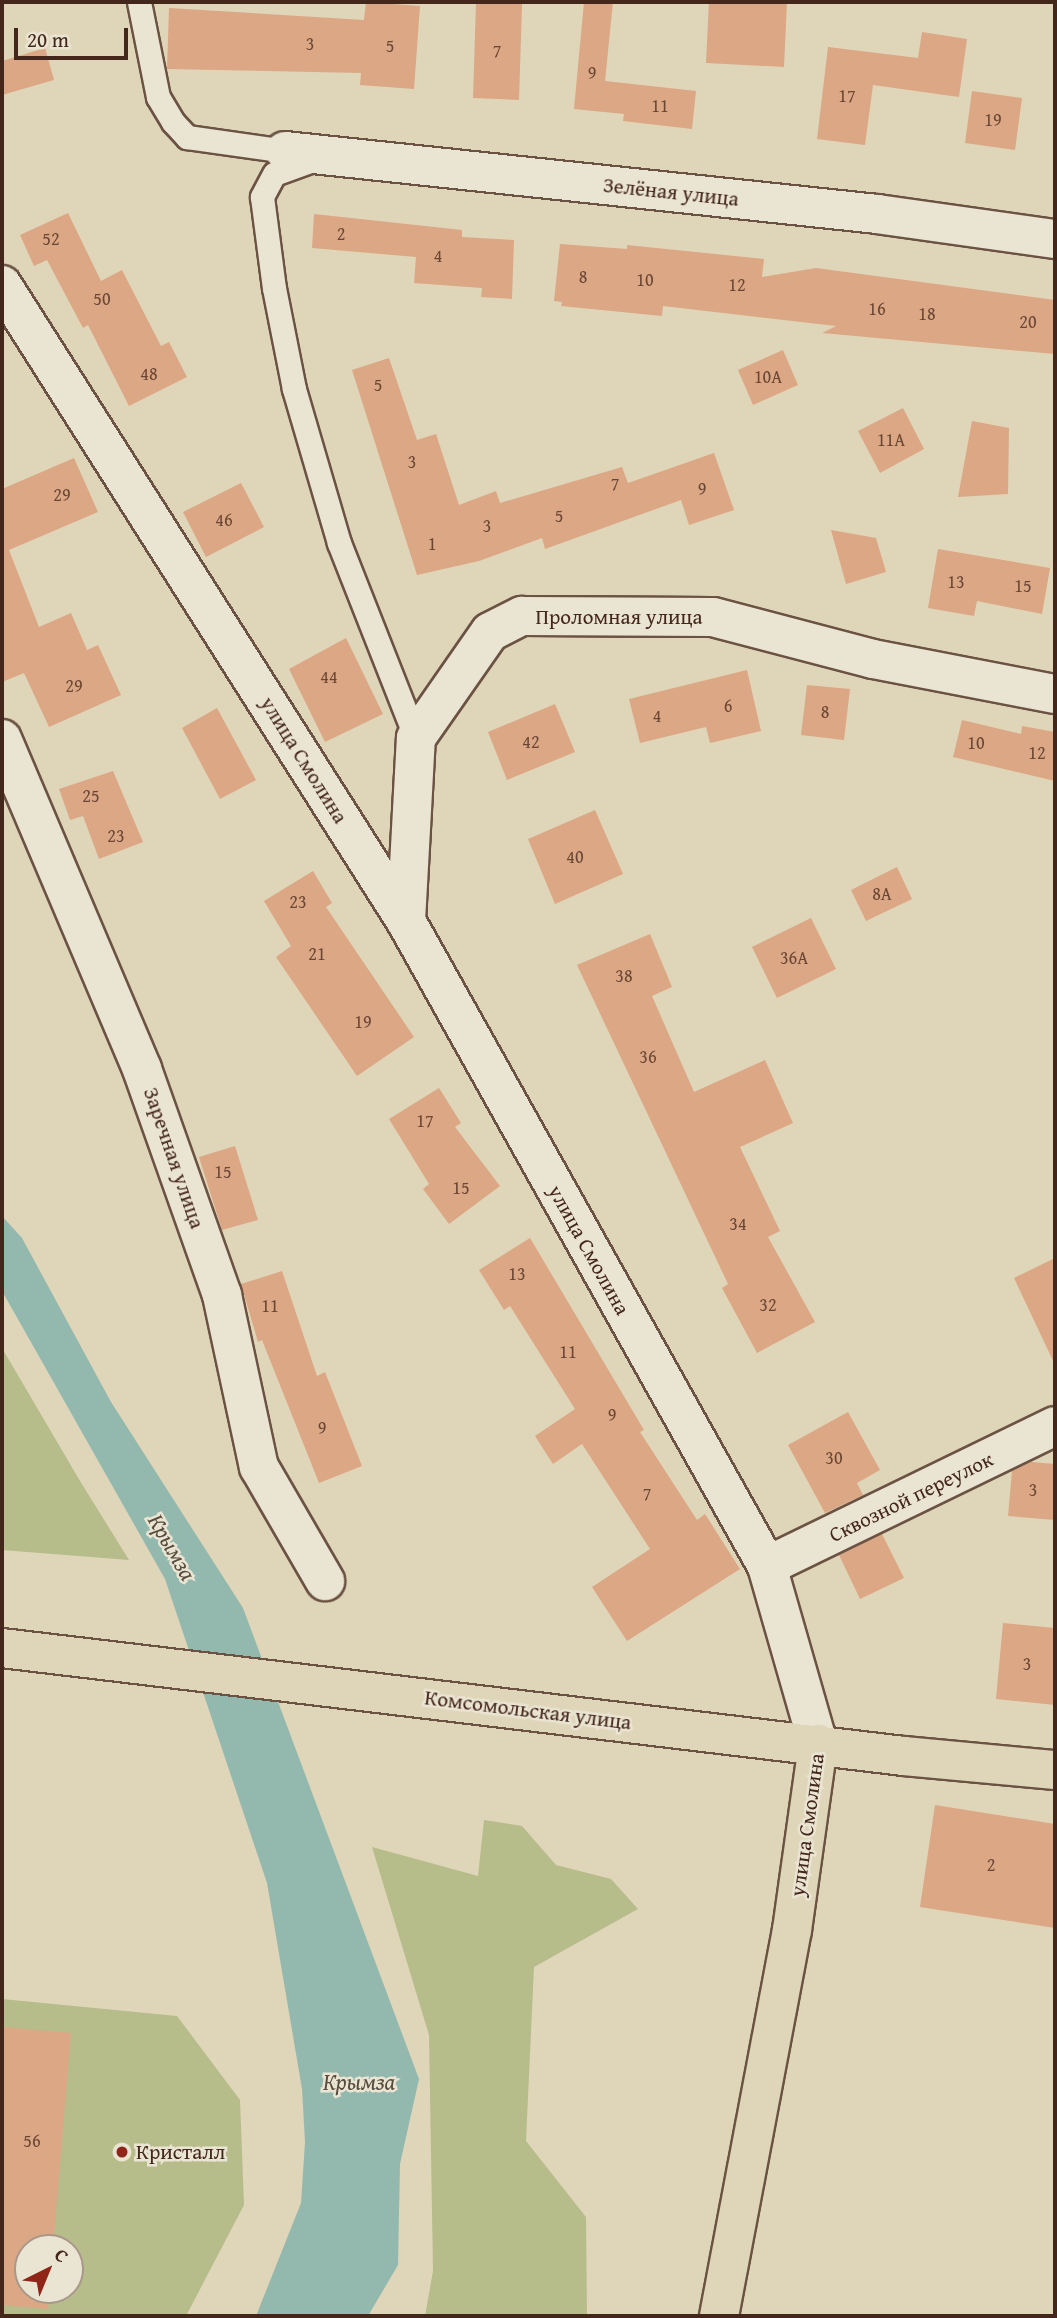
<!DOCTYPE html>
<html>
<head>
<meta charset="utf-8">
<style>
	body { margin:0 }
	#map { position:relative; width:1057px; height:2318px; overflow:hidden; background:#dfd5b9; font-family:"Gentium Book Plus",serif }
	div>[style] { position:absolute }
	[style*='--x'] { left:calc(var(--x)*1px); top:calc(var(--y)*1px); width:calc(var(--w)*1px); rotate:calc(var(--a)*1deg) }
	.green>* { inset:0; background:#b7bc8b }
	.water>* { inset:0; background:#93b9af }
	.building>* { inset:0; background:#dca784 }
	.roads { filter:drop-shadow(2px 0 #6b5242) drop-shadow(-2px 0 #6b5242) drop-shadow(0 2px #6b5242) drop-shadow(0 -2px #6b5242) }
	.lane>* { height:23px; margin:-11.5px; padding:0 11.5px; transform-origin:11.5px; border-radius:11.5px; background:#eae4d2 }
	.street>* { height:38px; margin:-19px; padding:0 19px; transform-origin:19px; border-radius:19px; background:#eae4d2 }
	.secondary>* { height:38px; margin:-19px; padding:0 19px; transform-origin:19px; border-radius:19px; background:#eae4d2 }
	.primary>* { height:38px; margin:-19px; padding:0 19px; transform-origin:19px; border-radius:19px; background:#dfd5b9 }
	.dots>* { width:19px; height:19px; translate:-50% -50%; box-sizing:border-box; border:4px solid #eae4d2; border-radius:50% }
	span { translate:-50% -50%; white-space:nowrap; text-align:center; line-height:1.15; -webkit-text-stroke:5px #eae4d2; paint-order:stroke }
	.number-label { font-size:18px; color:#6a4735 }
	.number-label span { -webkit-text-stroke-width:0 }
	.street-label { font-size:21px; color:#44271b }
	.poi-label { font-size:21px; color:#44271b }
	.left { translate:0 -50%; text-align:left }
	.water-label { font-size:23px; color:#584c40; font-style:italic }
	.frame { position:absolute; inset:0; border:4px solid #44271b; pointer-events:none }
	.north { position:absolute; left:14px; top:2234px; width:70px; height:70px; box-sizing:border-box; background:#eae4d2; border:2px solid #a89889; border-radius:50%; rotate:43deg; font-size:19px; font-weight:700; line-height:28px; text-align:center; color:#44271b }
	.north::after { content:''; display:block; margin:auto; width:24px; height:32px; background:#8f2418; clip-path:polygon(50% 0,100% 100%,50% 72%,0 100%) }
	.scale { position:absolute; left:14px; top:28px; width:114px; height:32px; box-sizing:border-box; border:4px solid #44271b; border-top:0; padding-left:9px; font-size:21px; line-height:24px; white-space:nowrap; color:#44271b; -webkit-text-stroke:5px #eae4d2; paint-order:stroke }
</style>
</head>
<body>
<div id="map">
	<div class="green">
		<i style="clip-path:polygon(2px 1348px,80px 1481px,129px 1560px,2px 1550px)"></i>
		<i style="clip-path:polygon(484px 1820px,522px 1826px,556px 1865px,611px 1879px,638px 1909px,534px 1967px,526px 2141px,586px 2217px,587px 2316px,425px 2316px,433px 2271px,429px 2035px,372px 1847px,478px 1876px)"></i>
		<i style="clip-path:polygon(evenodd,2px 1999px,177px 2016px,240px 2100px,244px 2205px,186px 2316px,2px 2316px,2px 1999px,28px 2248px,70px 2248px,70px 2290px,28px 2290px,28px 2248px)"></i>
	</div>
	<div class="water">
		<i style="clip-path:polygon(2px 1216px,22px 1238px,111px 1402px,243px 1608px,419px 2079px,400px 2164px,398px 2265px,368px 2316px,256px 2316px,301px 2203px,305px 2142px,302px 2089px,267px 1883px,165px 1579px,2px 1291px)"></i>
	</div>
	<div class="building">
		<i style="clip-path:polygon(366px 2px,420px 6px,414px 89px,360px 85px,361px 73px,167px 69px,169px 8px,364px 20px)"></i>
		<i style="clip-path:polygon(476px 2px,522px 4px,519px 100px,473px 98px)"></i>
		<i style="clip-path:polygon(584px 2px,613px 2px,605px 81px,696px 91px,692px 129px,623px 121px,624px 114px,574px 109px)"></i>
		<i style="clip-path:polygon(709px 2px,787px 2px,784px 67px,706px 63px)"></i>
		<i style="clip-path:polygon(922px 32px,967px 39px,959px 97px,873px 85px,865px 145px,817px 139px,828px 47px,918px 58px)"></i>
		<i style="clip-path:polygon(45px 48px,54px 80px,2px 95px,2px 61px)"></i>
		<i style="clip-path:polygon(972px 91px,1022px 98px,1015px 150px,965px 143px)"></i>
		<i style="clip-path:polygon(68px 213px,101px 281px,122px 270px,161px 346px,169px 342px,187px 377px,129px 406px,88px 325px,83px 328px,47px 260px,34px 266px,20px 235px)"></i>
		<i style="clip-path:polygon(314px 214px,462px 230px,462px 237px,514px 240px,512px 299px,481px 297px,482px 288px,414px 283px,416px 257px,312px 248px)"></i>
		<i style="clip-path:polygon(560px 244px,627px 249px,627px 245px,764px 259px,762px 277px,816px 268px,1055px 300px,1055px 354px,822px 333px,836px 326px,663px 306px,662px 316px,561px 306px,562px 302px,554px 301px)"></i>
		<i style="clip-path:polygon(783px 350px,798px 385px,753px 405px,738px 370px)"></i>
		<i style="clip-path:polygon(389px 358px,417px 440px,436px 434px,459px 505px,496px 491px,500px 503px,622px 467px,628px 483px,714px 453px,734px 510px,689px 525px,681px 500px,545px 549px,542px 538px,479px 561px,417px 575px,352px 370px)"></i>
		<i style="clip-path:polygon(903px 408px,924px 449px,880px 473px,858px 431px)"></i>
		<i style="clip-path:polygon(972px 421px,1009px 428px,1008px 494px,958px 497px)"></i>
		<i style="clip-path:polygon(74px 458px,98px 512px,9px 550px,39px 627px,71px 613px,87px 650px,98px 645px,121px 695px,49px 727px,24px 673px,2px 682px,2px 489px)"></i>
		<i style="clip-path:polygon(241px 483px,264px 527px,206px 557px,183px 512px)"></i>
		<i style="clip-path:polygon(831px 530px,876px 538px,886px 572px,846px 584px)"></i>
		<i style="clip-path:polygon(938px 549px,1050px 568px,1042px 614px,977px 601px,974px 616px,928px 608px)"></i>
		<i style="clip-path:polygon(346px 638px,383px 714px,325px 742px,289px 669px)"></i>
		<i style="clip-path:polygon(747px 670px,761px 731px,710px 743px,706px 727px,640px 743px,629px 699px)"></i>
		<i style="clip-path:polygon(807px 685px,850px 689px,844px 740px,801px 735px)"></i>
		<i style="clip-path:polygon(555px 704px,575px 752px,507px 780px,488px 732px)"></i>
		<i style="clip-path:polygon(217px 708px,256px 780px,220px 799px,182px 728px)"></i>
		<i style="clip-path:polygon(962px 720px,1021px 734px,1022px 726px,1055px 732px,1055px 781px,953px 757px)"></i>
		<i style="clip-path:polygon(113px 771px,143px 842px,99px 859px,83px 816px,70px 820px,59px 789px)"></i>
		<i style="clip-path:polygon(595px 810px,623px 874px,555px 904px,528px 839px)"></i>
		<i style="clip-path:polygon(897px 867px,912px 899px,866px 921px,851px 890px)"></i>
		<i style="clip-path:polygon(313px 871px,332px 903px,326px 907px,414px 1037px,357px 1076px,276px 957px,291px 946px,264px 901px)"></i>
		<i style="clip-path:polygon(811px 918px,836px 969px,777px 998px,752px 947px)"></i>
		<i style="clip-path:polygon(650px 934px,672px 987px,652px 996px,694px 1092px,765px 1060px,793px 1123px,740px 1147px,780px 1231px,768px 1237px,815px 1322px,757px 1353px,722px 1288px,728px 1284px,577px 965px)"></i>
		<i style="clip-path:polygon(439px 1088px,461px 1123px,455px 1127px,500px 1186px,449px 1224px,423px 1189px,429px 1184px,389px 1119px)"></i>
		<i style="clip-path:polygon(235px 1146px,258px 1220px,222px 1230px,199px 1157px)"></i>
		<i style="clip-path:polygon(530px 1238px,644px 1430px,640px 1432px,697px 1520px,705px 1514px,740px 1569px,627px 1641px,592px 1587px,650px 1549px,582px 1444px,553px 1464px,535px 1436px,575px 1409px,510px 1306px,504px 1310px,479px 1270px)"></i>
		<i style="clip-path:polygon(1055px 1258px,1055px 1365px,1014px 1278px)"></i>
		<i style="clip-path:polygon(282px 1271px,317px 1376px,325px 1372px,362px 1466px,319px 1483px,262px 1340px,258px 1342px,241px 1284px)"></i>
		<i style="clip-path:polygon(848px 1412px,880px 1470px,857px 1483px,863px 1495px,825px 1513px,788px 1445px)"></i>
		<i style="clip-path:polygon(1031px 1462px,1055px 1464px,1055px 1520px,1008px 1516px,1012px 1471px)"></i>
		<i style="clip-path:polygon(882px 1534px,904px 1578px,860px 1599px,839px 1555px)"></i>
		<i style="clip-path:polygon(1003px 1623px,1055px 1628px,1055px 1705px,996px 1699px)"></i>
		<i style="clip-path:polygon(935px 1805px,1055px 1824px,1055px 1928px,920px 1907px)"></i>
		<i style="clip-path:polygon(2px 2027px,71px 2033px,53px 2248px,28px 2248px,28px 2290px,50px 2290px,48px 2309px,2px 2305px)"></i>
	</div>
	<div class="roads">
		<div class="lane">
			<i style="--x:139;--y:2;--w:97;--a:78.7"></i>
			<i style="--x:158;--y:97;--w:29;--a:59"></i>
			<i style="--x:173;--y:122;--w:21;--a:47"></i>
			<i style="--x:187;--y:137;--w:99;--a:8.1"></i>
			<i style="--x:313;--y:160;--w:41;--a:160.3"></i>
			<i style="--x:274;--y:174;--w:26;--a:118"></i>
			<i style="--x:262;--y:197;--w:92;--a:82.5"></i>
			<i style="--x:274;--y:288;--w:103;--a:78.8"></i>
			<i style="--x:294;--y:389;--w:160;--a:73.7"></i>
			<i style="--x:339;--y:543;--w:210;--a:68.5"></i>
		</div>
		<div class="street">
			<i style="--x:285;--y:151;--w:595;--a:6.07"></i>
			<i style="--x:877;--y:214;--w:180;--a:8"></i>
			<i style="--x:2;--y:739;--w:358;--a:67"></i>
			<i style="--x:142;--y:1069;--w:240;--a:70.5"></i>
			<i style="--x:222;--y:1295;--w:176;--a:77.9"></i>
			<i style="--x:259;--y:1467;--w:132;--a:59.9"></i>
			<i style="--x:406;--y:921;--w:183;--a:-86.9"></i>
			<i style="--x:416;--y:738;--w:129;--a:-55.1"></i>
			<i style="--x:490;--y:632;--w:36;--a:-27"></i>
			<i style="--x:522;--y:616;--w:191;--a:0.3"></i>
			<i style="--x:713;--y:617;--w:165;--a:14.7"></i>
			<i style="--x:873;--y:659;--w:185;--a:10.9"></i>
			<i style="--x:767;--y:1566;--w:320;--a:-25.9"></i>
		</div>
		<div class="secondary">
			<i style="--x:2;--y:285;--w:753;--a:57.58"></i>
			<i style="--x:406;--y:921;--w:739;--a:60.76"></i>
			<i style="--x:767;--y:1566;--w:185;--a:74"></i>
		</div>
		<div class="primary">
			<i style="--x:2;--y:1648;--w:908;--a:6.83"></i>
			<i style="--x:904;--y:1756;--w:152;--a:5.3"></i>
			<i style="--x:719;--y:2316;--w:393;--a:-79.3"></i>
			<i style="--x:792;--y:1930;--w:188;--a:-82"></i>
		</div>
	</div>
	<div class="dots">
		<i style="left:122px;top:2152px;background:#8f2418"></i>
	</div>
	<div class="number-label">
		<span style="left:310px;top:44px">3</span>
		<span style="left:390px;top:46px">5</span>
		<span style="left:497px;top:51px">7</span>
		<span style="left:592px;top:73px">9</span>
		<span style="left:847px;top:96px">17</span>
		<span style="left:660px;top:106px">11</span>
		<span style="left:993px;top:120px">19</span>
		<span style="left:341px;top:234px">2</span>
		<span style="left:51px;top:239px">52</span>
		<span style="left:438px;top:256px">4</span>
		<span style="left:583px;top:277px">8</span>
		<span style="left:645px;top:280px">10</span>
		<span style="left:737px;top:285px">12</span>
		<span style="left:102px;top:299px">50</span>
		<span style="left:877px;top:309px">16</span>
		<span style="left:927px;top:314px">18</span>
		<span style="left:1028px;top:322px">20</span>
		<span style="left:149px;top:374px">48</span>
		<span style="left:768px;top:377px">10А</span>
		<span style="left:378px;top:385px">5</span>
		<span style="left:891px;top:440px">11А</span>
		<span style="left:412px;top:462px">3</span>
		<span style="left:615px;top:484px">7</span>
		<span style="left:702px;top:489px">9</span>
		<span style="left:62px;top:495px">29</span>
		<span style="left:559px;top:516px">5</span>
		<span style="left:224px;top:520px">46</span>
		<span style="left:487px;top:526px">3</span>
		<span style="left:432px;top:544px">1</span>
		<span style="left:956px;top:582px">13</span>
		<span style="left:1023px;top:586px">15</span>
		<span style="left:329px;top:677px">44</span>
		<span style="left:74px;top:686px">29</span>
		<span style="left:728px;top:706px">6</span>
		<span style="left:825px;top:712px">8</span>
		<span style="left:657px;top:716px">4</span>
		<span style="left:531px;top:742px">42</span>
		<span style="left:976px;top:743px">10</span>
		<span style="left:1037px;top:753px">12</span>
		<span style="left:91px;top:796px">25</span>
		<span style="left:116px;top:836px">23</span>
		<span style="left:575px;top:857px">40</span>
		<span style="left:882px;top:894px">8А</span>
		<span style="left:298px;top:902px">23</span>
		<span style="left:317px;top:954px">21</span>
		<span style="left:794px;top:958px">36А</span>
		<span style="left:624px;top:976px">38</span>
		<span style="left:363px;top:1022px">19</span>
		<span style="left:648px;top:1057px">36</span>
		<span style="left:425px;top:1121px">17</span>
		<span style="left:223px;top:1172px">15</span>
		<span style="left:461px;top:1188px">15</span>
		<span style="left:738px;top:1224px">34</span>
		<span style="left:517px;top:1274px">13</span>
		<span style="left:768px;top:1305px">32</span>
		<span style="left:270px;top:1306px">11</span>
		<span style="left:568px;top:1352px">11</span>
		<span style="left:612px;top:1415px">9</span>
		<span style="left:322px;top:1428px">9</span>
		<span style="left:834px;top:1458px">30</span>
		<span style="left:1033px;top:1490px">3</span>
		<span style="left:647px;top:1494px">7</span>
		<span style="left:1027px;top:1664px">3</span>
		<span style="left:991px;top:1865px">2</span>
		<span style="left:32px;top:2141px">56</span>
	</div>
	<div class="street-label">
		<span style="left:671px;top:192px;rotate:6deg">Зелёная улица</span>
		<span style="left:619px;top:617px">Проломная улица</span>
		<span style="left:304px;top:760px;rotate:58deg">улица Смолина</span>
		<span style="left:174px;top:1158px;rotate:71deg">Заречная улица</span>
		<span style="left:589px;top:1250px;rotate:61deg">улица Смолина</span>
		<span style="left:911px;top:1497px;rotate:-26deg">Сквозной переулок</span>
		<span style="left:528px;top:1710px;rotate:7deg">Комсомольская улица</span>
		<span style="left:807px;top:1825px;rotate:-82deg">улица Смолина</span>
	</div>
	<div class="poi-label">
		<span class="left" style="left:136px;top:2152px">Кристалл</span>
	</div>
	<div class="water-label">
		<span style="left:172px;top:1547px;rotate:60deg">Крымза</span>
		<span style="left:359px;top:2082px">Крымза</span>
	</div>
	<div class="frame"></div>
	<div class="north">С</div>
	<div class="scale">20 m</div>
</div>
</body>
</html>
